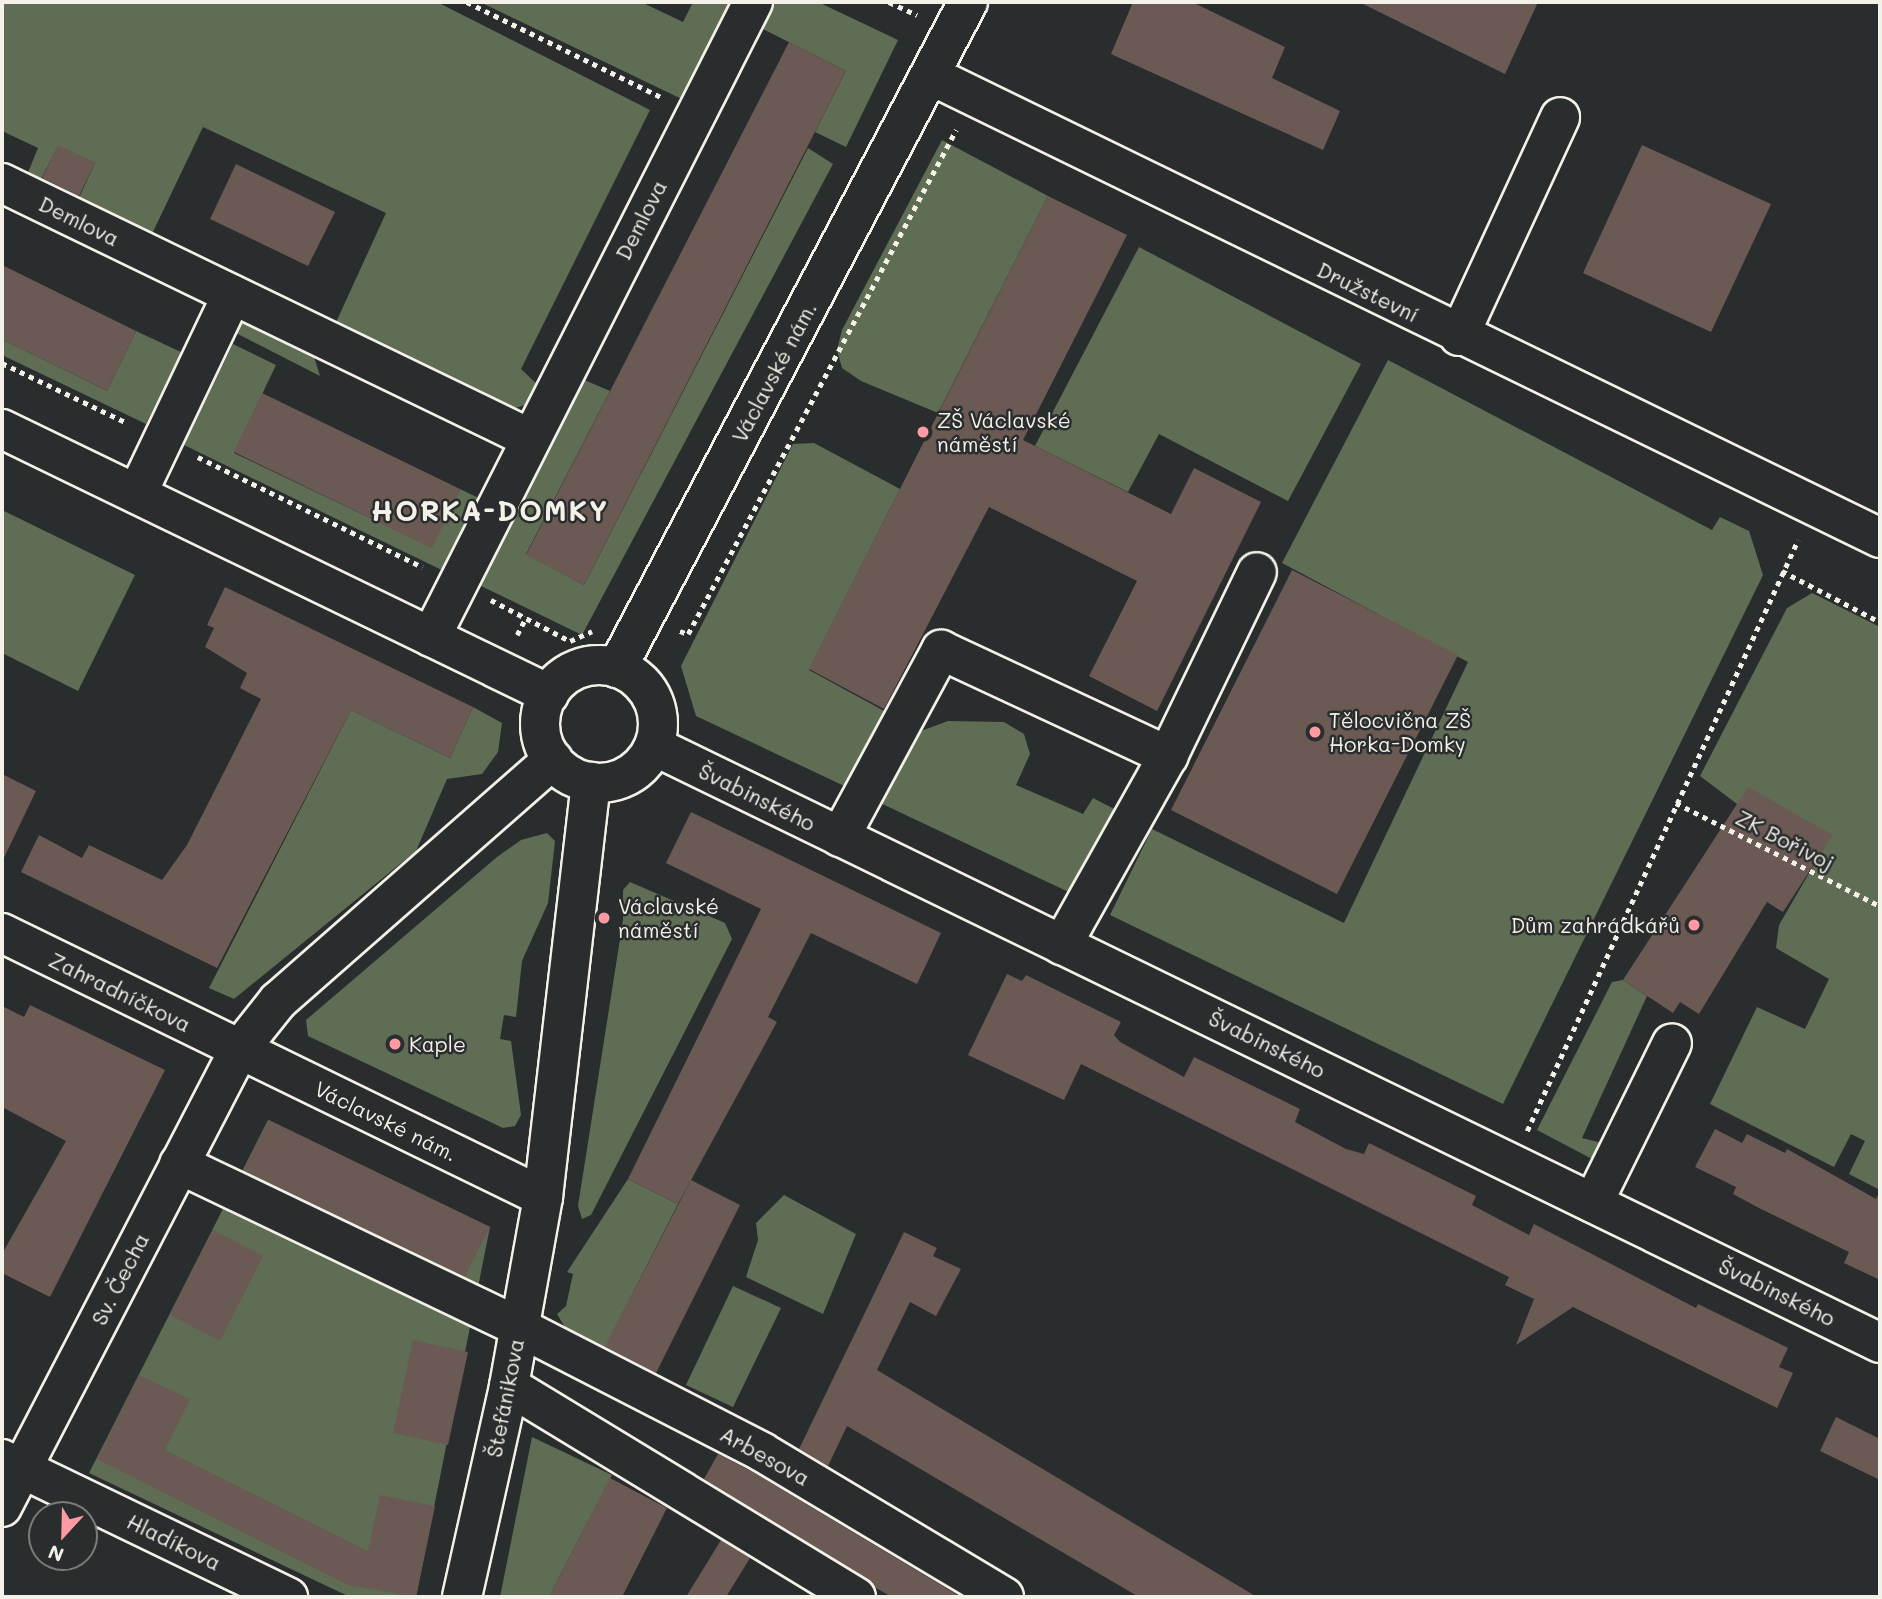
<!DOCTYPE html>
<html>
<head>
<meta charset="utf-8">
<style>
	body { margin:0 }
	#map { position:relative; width:1882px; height:1599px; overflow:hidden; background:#2a2d2e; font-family:Mali,sans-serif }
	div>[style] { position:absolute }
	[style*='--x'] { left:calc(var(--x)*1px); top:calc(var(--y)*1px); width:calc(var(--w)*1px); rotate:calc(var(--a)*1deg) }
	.green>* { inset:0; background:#5f6d55 }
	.building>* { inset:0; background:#6b5954 }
	.path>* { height:4.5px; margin-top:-2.25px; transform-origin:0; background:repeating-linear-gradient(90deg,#f4f1e8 0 5px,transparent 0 10px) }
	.roads { filter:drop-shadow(2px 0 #f4f1e8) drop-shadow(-2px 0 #f4f1e8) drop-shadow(0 2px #f4f1e8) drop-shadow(0 -2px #f4f1e8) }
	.minor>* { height:38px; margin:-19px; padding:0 19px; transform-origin:19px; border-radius:19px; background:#2a2d2e }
	.minor>.ring { margin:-19px; padding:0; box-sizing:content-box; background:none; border:38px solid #2a2d2e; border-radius:50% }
	.dots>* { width:19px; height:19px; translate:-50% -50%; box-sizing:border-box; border:4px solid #2a2d2e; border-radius:50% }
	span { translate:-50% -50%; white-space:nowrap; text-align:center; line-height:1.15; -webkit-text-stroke:5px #2a2d2e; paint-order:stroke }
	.street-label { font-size:21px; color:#f4f1e8 }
	.poi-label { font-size:21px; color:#f4f1e8 }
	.left { translate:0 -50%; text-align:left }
	.right { translate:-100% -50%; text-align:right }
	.district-label { font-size:28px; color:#f4f1e8; font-weight:700; letter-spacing:2px }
	.frame { position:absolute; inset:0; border:4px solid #f4f1e8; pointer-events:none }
	.north { position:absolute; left:28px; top:1501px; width:70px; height:70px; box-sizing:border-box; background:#2a2d2e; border:2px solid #7b7b78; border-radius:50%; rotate:202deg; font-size:19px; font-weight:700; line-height:28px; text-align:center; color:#f4f1e8 }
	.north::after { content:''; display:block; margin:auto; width:24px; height:32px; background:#ff9aa2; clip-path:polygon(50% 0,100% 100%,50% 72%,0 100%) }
</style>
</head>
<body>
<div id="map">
	<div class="green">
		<i style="clip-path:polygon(2px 2px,437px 2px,650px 110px,521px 369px,543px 390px,535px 402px,502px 412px,332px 331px,386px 213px,203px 127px,151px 236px,78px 200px,95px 163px,58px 146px,40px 181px,27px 175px,38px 148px,2px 131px)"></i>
		<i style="clip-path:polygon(480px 2px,641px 2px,683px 22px,693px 2px,741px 2px,690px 103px)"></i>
		<i style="clip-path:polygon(767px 2px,818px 2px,898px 40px,846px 147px,815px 132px,846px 71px,755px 25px)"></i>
		<i style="clip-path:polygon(942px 140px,1048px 196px,938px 413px,861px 381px,842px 368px,837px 350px,842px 330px)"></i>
		<i style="clip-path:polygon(808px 148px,833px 164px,582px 635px,479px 585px,582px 379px,610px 391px,526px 554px,584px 585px)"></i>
		<i style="clip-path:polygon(1139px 247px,1361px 364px,1288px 501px,1159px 434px,1128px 492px,1035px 446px)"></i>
		<i style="clip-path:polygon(247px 320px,310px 344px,320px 376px,230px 330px)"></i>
		<i style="clip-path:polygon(136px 331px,181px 352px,146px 424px,2px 355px,2px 339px,107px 391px)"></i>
		<i style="clip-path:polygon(233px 344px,276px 365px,234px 453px,431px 547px,460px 489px,487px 502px,450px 574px,184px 445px)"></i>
		<i style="clip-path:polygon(1388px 360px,1712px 530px,1720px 517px,1749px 531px,1763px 575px,1503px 1104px,1110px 915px,1152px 829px,1344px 923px,1468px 662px,1282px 563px)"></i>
		<i style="clip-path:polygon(814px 443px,900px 489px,809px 670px,921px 731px,948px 721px,1004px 722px,1024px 734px,1030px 754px,1016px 785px,1083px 814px,1093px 798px,1118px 811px,1075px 895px,696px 716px,681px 666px,793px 444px)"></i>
		<i style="clip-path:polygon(2px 510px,135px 575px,78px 691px,2px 653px)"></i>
		<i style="clip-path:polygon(1812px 593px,1880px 627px,1880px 1190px,1849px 1174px,1865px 1141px,1851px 1134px,1834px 1167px,1710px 1104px,1757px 1007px,1805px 1029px,1829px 979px,1776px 948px,1779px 925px,1815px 863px,1700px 776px,1787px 608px)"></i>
		<i style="clip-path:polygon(473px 707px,502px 723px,498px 752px,482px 774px,447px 779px,416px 851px,234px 999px,209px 988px,351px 710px,450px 758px)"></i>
		<i style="clip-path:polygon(547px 833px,555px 841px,548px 903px,522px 961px,516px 1017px,504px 1015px,500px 1039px,511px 1041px,521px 1115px,515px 1126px,503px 1128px,308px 1036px,306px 1020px,497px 857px,521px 840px)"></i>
		<i style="clip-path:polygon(630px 882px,725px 923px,732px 939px,591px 1215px,582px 1219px,578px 1206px,623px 920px,623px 890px)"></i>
		<i style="clip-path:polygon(1623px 980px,1647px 996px,1582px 1138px,1602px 1143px,1594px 1160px,1537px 1130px,1612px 982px)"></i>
		<i style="clip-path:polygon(268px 1120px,490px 1227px,416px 1597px,350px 1597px,89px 1473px)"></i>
		<i style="clip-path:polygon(628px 1179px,678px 1204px,606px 1346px,608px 1352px,566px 1329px,557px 1314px,566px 1306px,573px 1274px,567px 1272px)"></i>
		<i style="clip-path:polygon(784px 1195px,856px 1234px,823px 1314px,746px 1277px,758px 1240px,756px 1223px)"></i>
		<i style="clip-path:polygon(733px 1286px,781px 1308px,733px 1407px,686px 1385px)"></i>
		<i style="clip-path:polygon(532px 1437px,612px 1475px,549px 1597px,500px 1597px)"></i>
	</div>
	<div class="building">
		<i style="clip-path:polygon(1133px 2px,1192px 2px,1285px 47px,1272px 78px,1340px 111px,1323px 150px,1111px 54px)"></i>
		<i style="clip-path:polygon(1359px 2px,1538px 2px,1505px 74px)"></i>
		<i style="clip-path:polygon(789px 42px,846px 71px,584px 585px,526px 555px)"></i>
		<i style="clip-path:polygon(58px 145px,95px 163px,79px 196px,42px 178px)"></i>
		<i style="clip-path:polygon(1642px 145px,1771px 204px,1711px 332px,1583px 273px)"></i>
		<i style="clip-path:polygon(236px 164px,335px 212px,308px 266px,210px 219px)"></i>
		<i style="clip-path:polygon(1048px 196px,1127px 235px,1023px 440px,1171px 514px,1194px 468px,1261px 502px,1157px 711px,1089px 676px,1137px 581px,989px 507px,884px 709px,809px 669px)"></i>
		<i style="clip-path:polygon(2px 265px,136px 331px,107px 391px,2px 339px)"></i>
		<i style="clip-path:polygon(262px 393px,460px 489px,432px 548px,234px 452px)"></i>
		<i style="clip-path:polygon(1292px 570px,1458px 655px,1337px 894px,1171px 810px)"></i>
		<i style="clip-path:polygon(225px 587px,473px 707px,450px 758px,351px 710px,217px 968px,21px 872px,39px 835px,82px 858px,89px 845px,162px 880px,187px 845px,261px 699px,240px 688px,247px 673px,205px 647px,214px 628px,207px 625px)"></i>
		<i style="clip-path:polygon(2px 774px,36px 791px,2px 862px)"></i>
		<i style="clip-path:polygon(1748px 787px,1833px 835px,1783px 912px,1767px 902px,1699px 1014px,1680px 1002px,1673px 1013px,1623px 980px)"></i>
		<i style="clip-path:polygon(691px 812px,941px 933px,917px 984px,811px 933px,768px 1017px,777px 1022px,678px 1204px,628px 1179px,761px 909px,666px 863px)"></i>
		<i style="clip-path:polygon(1007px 974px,1022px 981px,1026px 975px,1121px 1022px,1114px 1035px,1120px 1042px,1184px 1077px,1194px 1057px,1300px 1109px,1295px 1122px,1346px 1149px,1364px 1154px,1369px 1143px,1476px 1196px,1472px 1205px,1529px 1235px,1534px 1224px,1696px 1308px,1698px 1304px,1788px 1348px,1779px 1367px,1793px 1373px,1777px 1408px,1573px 1307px,1516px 1345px,1534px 1299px,1505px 1285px,1509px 1277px,1081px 1064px,1064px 1100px,968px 1055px)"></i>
		<i style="clip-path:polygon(30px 1005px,165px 1070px,50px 1297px,2px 1273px,2px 1254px,66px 1141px,2px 1107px,2px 1006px,24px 1017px)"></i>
		<i style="clip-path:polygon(269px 1120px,490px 1227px,465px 1277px,243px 1170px)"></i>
		<i style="clip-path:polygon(1715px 1129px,1742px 1143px,1747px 1134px,1785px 1153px,1787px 1149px,1876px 1199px,1880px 1191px,1880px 1280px,1844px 1263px,1849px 1252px,1759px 1208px,1733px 1194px,1736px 1187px,1695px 1167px)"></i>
		<i style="clip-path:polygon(691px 1180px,740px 1205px,656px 1373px,605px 1347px)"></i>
		<i style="clip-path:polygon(213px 1230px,263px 1256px,220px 1341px,170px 1315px)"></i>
		<i style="clip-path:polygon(904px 1232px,937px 1248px,933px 1256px,961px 1269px,936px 1316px,910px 1302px,877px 1370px,1257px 1597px,1139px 1597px,847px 1426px,828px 1466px,799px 1449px)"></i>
		<i style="clip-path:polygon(413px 1340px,468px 1352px,448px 1445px,393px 1433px)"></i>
		<i style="clip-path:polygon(139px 1375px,190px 1399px,165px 1450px,368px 1551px,380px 1495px,435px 1506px,416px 1597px,348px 1585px,97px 1459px)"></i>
		<i style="clip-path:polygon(1836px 1417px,1880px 1439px,1880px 1480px,1820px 1451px)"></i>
		<i style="clip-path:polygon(718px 1454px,751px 1471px,961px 1597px,892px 1597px,876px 1588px,704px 1479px)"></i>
		<i style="clip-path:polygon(610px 1478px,667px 1508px,622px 1597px,549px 1597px)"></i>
		<i style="clip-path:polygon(721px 1540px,750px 1558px,726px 1597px,686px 1597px)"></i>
	</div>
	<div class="path">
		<i style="--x:467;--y:2;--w:216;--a:26.1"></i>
		<i style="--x:889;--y:2;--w:31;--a:25"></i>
		<i style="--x:2;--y:363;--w:139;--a:25.6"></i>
		<i style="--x:198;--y:457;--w:250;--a:26.1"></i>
		<i style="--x:1782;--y:571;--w:110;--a:27.5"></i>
		<i style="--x:491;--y:600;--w:89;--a:27.4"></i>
		<i style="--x:570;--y:641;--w:24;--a:-24"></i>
		<i style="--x:680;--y:631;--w:9;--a:21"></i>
		<i style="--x:688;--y:634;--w:571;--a:-62"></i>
		<i style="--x:517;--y:635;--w:20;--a:-63"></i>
		<i style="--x:1676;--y:803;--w:229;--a:26.8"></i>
		<i style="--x:1527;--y:1131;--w:650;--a:-65.37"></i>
	</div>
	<div class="roads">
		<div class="minor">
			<i style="--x:932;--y:76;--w:1055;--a:25.98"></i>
			<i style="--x:2;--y:183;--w:585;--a:25.82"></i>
			<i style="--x:1459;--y:336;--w:241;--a:-65.2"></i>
			<i style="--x:2;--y:429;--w:608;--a:25.85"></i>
			<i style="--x:137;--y:494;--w:221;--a:-64.5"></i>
			<i style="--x:431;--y:637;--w:712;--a:-63.11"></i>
			<i class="ring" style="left:540px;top:665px;width:80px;height:80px"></i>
			<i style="--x:617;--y:668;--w:753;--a:-62.21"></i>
			<i style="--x:654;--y:746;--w:1364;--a:25.96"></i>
			<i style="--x:1168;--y:756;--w:204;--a:-64.2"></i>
			<i style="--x:840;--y:837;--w:213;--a:-61.6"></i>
			<i style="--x:941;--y:650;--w:251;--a:25"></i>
			<i style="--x:1168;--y:756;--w:217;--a:119.3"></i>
			<i style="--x:2;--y:933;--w:602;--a:26.01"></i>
			<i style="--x:179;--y:1164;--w:377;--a:25.6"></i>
			<i style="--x:519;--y:1327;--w:273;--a:27.2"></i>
			<i style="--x:762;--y:1452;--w:282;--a:30.9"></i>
			<i style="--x:1593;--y:1203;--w:178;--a:-63.7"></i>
			<i style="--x:509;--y:1386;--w:406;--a:31.3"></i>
			<i style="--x:2;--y:1459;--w:318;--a:25.8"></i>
			<i style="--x:2;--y:1507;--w:515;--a:-62.59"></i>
			<i style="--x:239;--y:1050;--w:63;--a:-51.5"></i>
			<i style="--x:278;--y:1001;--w:366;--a:-41.3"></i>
			<i style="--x:462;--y:1597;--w:216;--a:-77.4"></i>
			<i style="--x:509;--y:1386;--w:192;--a:-79.8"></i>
			<i style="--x:543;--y:1197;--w:418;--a:-83.4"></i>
		</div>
	</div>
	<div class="dots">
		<i style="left:923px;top:432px;background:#ff9aa2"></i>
		<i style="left:1315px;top:732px;background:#ff9aa2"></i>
		<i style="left:604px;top:918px;background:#ff9aa2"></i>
		<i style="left:1694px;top:925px;background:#ff9aa2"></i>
		<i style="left:395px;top:1044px;background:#ff9aa2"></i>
	</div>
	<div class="street-label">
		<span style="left:641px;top:220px;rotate:-63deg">Demlova</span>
		<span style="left:79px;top:221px;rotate:26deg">Demlova</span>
		<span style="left:1368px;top:292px;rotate:26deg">Družstevní</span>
		<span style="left:774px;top:372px;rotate:-62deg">Václavské nám.</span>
		<span style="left:757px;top:797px;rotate:26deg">Švabinského</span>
		<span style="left:1785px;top:840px;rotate:27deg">ZK Bořivoj</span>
		<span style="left:120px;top:992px;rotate:26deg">Zahradníčkova</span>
		<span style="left:1267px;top:1044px;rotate:26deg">Švabinského</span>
		<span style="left:386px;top:1121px;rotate:26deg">Václavské nám.</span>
		<span style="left:120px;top:1279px;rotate:-63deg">Sv. Čecha</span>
		<span style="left:1777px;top:1292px;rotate:26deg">Švabinského</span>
		<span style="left:505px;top:1398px;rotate:-79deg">Štefánikova</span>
		<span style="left:765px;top:1456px;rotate:29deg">Arbesova</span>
		<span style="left:174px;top:1542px;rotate:26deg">Hladíkova</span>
	</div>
	<div class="poi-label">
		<span class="left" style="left:937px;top:432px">ZŠ Václavské<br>náměstí</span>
		<span class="left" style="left:1329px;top:732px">Tělocvična ZŠ<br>Horka-Domky</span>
		<span class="left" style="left:618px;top:918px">Václavské<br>náměstí</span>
		<span class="right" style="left:1680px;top:925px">Dům zahrádkářů</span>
		<span class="left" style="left:409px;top:1044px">Kaple</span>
	</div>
	<div class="district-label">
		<span style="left:490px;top:510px">HORKA-DOMKY</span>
	</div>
	<div class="frame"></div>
	<div class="north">N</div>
</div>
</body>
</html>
